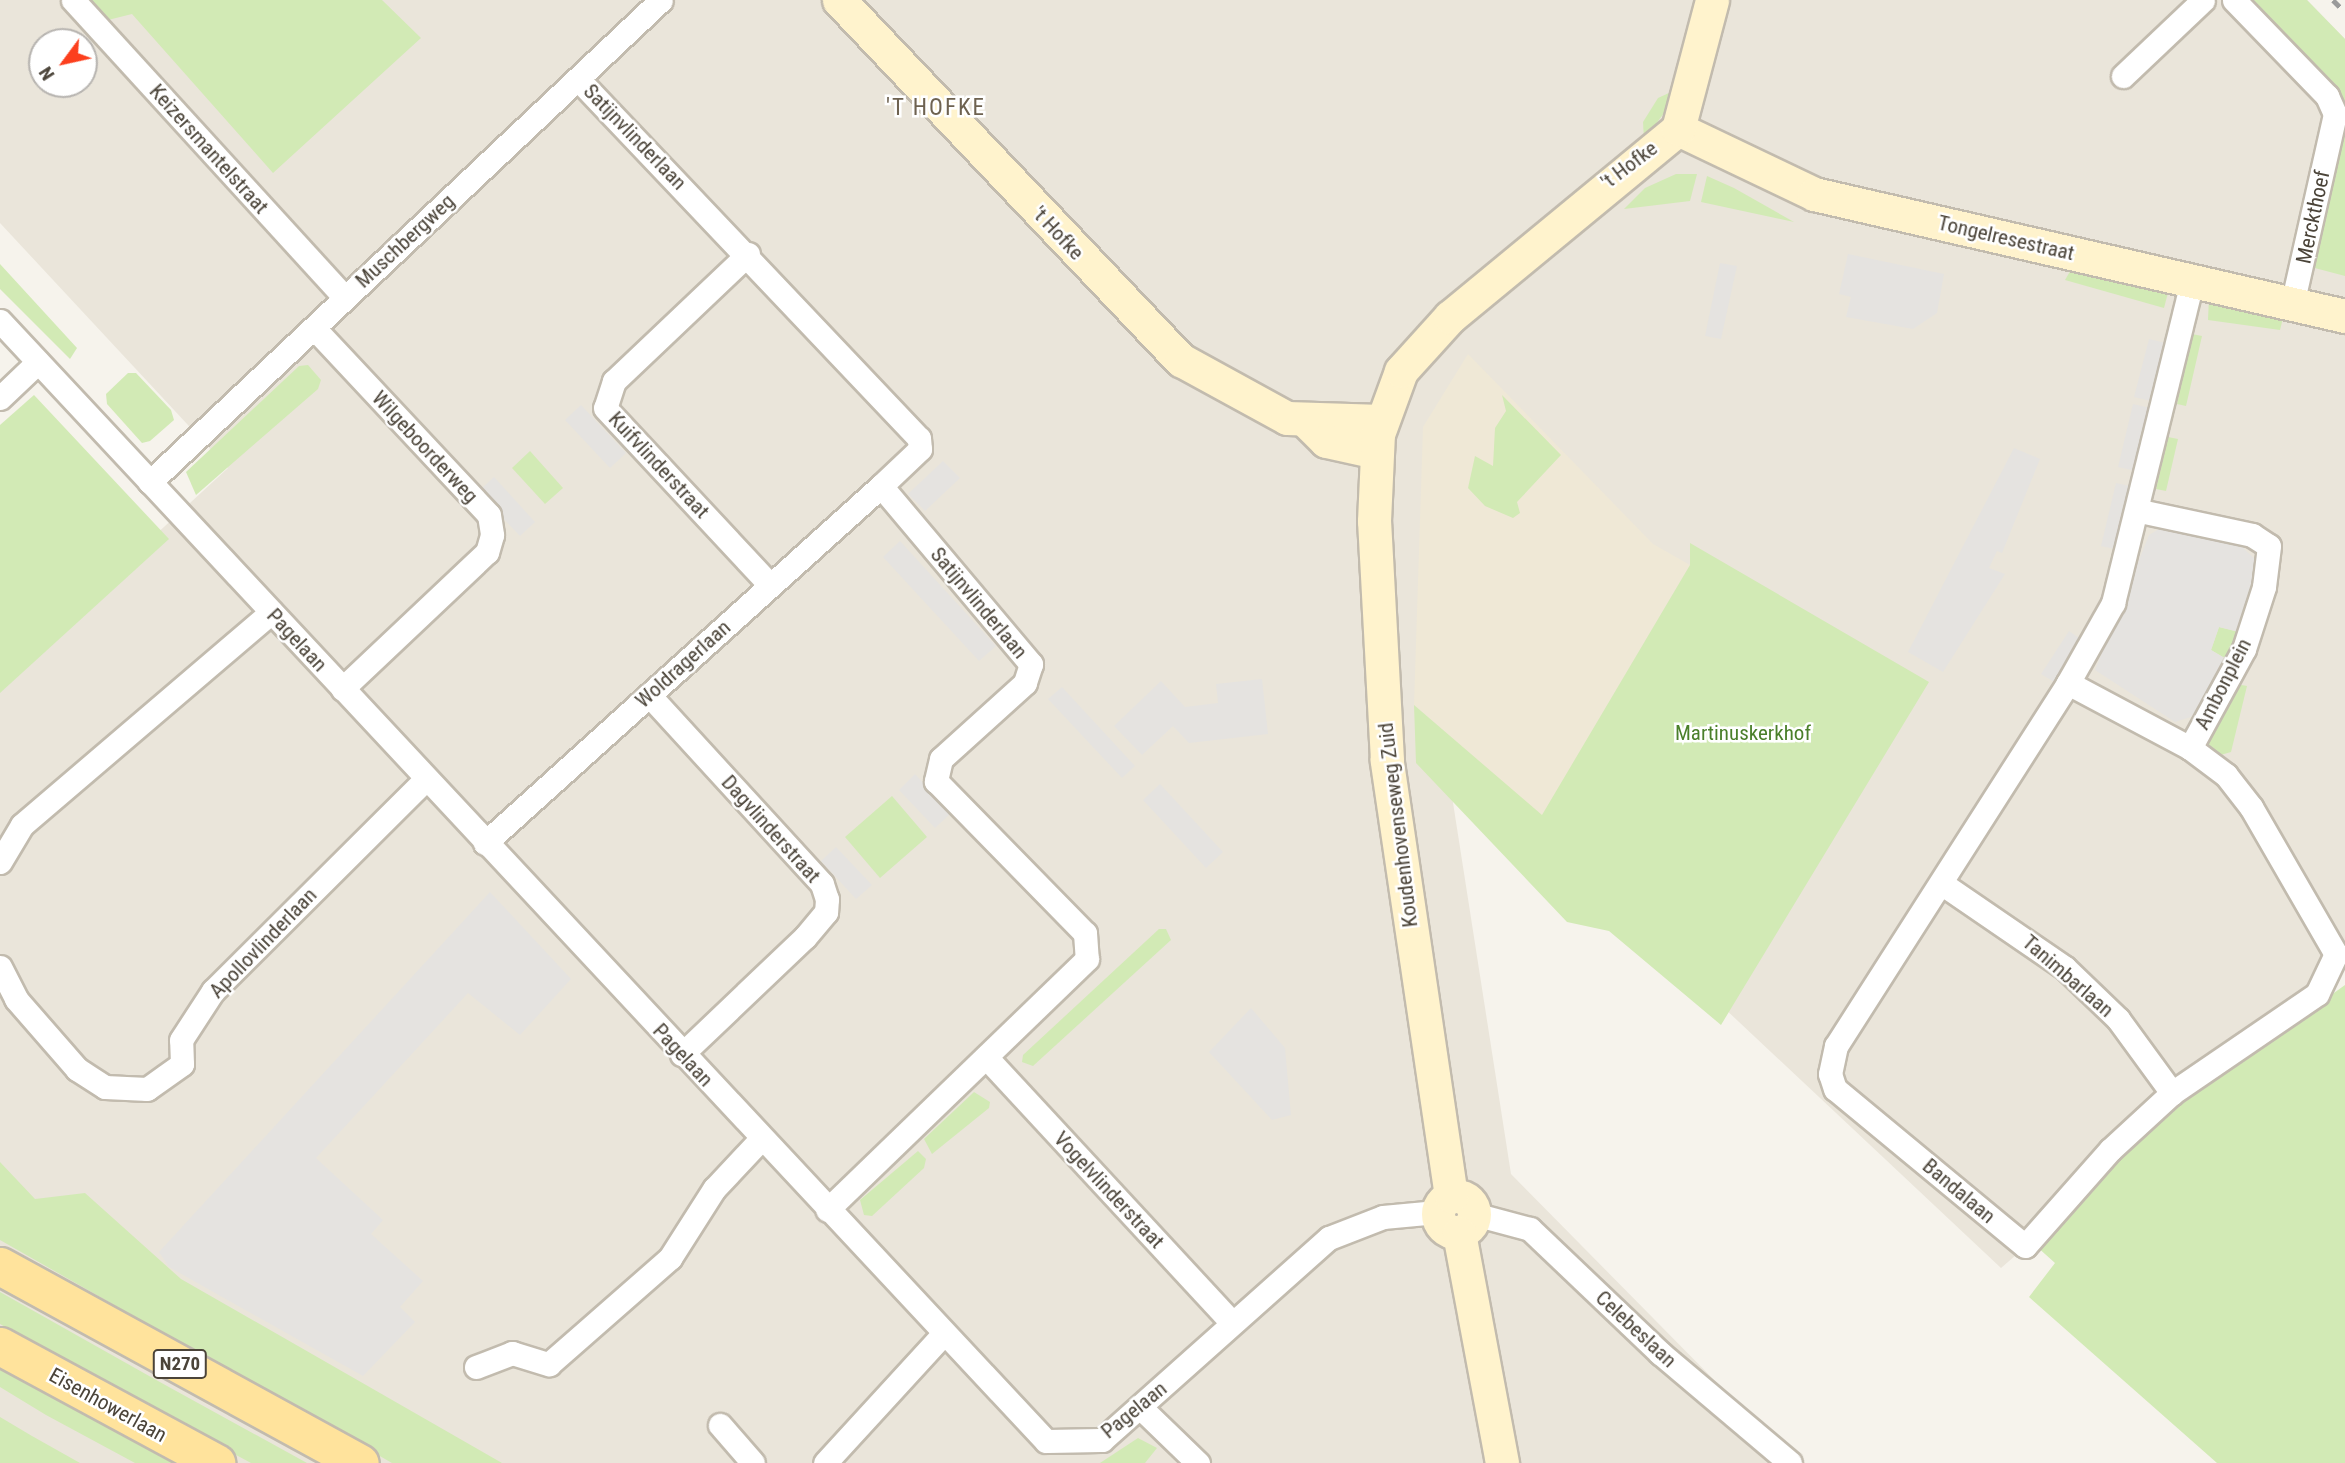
<!DOCTYPE html>
<html>
<head>
<meta charset="utf-8">
<style>
	body { margin:0 }
	#map { position:relative; width:2345px; height:1463px; overflow:hidden; background:#f6f3ec; font-family:"Roboto Condensed",sans-serif }
	div>[style] { position:absolute }
	[style*='--x'] { left:calc(var(--x)*1px); top:calc(var(--y)*1px); width:calc(var(--w)*1px); rotate:calc(var(--a)*1deg) }
	.residential>* { inset:0; background:#eae5da }
	.education>* { inset:0; background:#efe8d6 }
	.green>* { inset:0; background:#d2eab5 }
	.parking>* { inset:0; background:#e5e3e0 }
	.roads { filter:drop-shadow(2px 0 #c2bbae) drop-shadow(-2px 0 #c2bbae) drop-shadow(0 2px #c2bbae) drop-shadow(0 -2px #c2bbae) }
	.street>* { height:23px; margin:-11.5px; padding:0 11.5px; transform-origin:11.5px; border-radius:11.5px; background:#fff }
	.secondary>* { height:33px; margin:-16.5px; padding:0 16.5px; transform-origin:16.5px; border-radius:16.5px; background:#fff3cd }
	.secondary>.ring { margin:-16.5px; padding:0; box-sizing:content-box; background:none; border:33px solid #fff3cd; border-radius:50% }
	.primary>* { height:37px; margin:-18.5px; padding:0 18.5px; transform-origin:18.5px; border-radius:18.5px; background:#ffe39c }
	.rail>* { height:5px; margin-top:-2.5px; transform-origin:0; background:repeating-linear-gradient(90deg,#9a9a9a 0 9px,transparent 0 18px) }
	span { translate:-50% -50%; white-space:nowrap; text-align:center; line-height:1.15; -webkit-text-stroke:5px #fff; paint-order:stroke }
	.shield-label span { padding:2px 5px; background:#fff; border:2px solid; border-radius:5px; -webkit-text-stroke-width:0 }
	.shield-label { font-size:19px; color:#4b4439; font-weight:700 }
	.street-label { font-size:21px; color:#4b4439 }
	.park-label { font-size:21px; color:#4a7f2a }
	.neighbourhood-label { font-size:23px; color:#6e6250; letter-spacing:2px }
	.north { position:absolute; left:28px; top:28px; width:70px; height:70px; box-sizing:border-box; background:#fff; border:2px solid #b7b4b0; border-radius:50%; rotate:237deg; font-size:19px; font-weight:700; line-height:28px; text-align:center; color:#4b4439 }
	.north::after { content:''; display:block; margin:auto; width:24px; height:32px; background:#fc3f1d; clip-path:polygon(50% 0,100% 100%,50% 72%,0 100%) }
</style>
</head>
<body>
<div id="map">
	<div class="residential">
		<i style="clip-path:polygon(evenodd,0 0,2307px 0,2345px 39px,2345px 970px,2001px 1268px,1444px 745px,1511px 1174px,1796px 1463px,0 1463px,0 678px,228px 468px,0 223px,0 0,42px 42px,84px 42px,84px 84px,42px 84px,42px 42px)"></i>
	</div>
	<div class="education">
		<i style="clip-path:polygon(1468px 354px,1653px 544px,1690px 565px,1542px 816px,1414px 705px,1423px 427px)"></i>
	</div>
	<div class="green">
		<i style="clip-path:polygon(81px 0,382px 0,421px 38px,273px 173px,132px 14px,96px 23px)"></i>
		<i style="clip-path:polygon(2248px 0,2307px 0,2345px 39px,2345px 102px)"></i>
		<i style="clip-path:polygon(1671px 92px,1676px 97px,1644px 140px,1643px 122px,1658px 98px)"></i>
		<i style="clip-path:polygon(2345px 121px,2345px 276px,2311px 267px)"></i>
		<i style="clip-path:polygon(1676px 174px,1697px 174px,1690px 201px,1624px 209px,1645px 188px)"></i>
		<i style="clip-path:polygon(1707px 176px,1734px 188px,1794px 222px,1701px 202px)"></i>
		<i style="clip-path:polygon(0 264px,77px 348px,70px 359px,0 289px)"></i>
		<i style="clip-path:polygon(2072px 268px,2169px 289px,2164px 308px,2065px 280px)"></i>
		<i style="clip-path:polygon(2209px 297px,2284px 314px,2280px 330px,2208px 320px)"></i>
		<i style="clip-path:polygon(2192px 334px,2202px 336px,2186px 406px,2177px 404px)"></i>
		<i style="clip-path:polygon(308px 365px,321px 380px,318px 389px,196px 495px,186px 472px,299px 366px)"></i>
		<i style="clip-path:polygon(128px 373px,136px 373px,171px 410px,174px 420px,150px 441px,142px 443px,107px 404px,106px 394px)"></i>
		<i style="clip-path:polygon(34px 395px,169px 539px,0 693px,0 425px)"></i>
		<i style="clip-path:polygon(1502px 395px,1561px 455px,1517px 502px,1520px 513px,1513px 518px,1485px 506px,1468px 488px,1475px 456px,1493px 466px,1495px 428px,1506px 411px)"></i>
		<i style="clip-path:polygon(2168px 437px,2178px 439px,2166px 491px,2156px 489px)"></i>
		<i style="clip-path:polygon(530px 451px,563px 488px,545px 504px,512px 468px)"></i>
		<i style="clip-path:polygon(1690px 543px,1929px 682px,1721px 1025px,1609px 931px,1567px 922px,1416px 763px,1414px 705px,1542px 815px,1690px 565px)"></i>
		<i style="clip-path:polygon(2219px 627px,2239px 632px,2228px 660px,2211px 650px)"></i>
		<i style="clip-path:polygon(2236px 684px,2247px 686px,2231px 752px,2217px 756px,2206px 741px)"></i>
		<i style="clip-path:polygon(892px 796px,927px 837px,880px 878px,845px 837px)"></i>
		<i style="clip-path:polygon(1159px 929px,1166px 929px,1171px 940px,1033px 1066px,1022px 1062px,1023px 1055px)"></i>
		<i style="clip-path:polygon(2345px 985px,2345px 1463px,2217px 1463px,2029px 1297px,2055px 1263px,2035px 1245px,2145px 1129px)"></i>
		<i style="clip-path:polygon(974px 1092px,990px 1102px,989px 1108px,932px 1154px,924px 1139px)"></i>
		<i style="clip-path:polygon(918px 1151px,926px 1159px,924px 1168px,872px 1216px,864px 1215px,860px 1200px)"></i>
		<i style="clip-path:polygon(0 1162px,35px 1199px,85px 1193px,181px 1279px,502px 1463px,392px 1463px,0 1240px)"></i>
		<i style="clip-path:polygon(0 1292px,158px 1381px,307px 1463px,251px 1463px,145px 1406px,0 1324px)"></i>
		<i style="clip-path:polygon(0 1364px,98px 1420px,176px 1463px,135px 1463px,46px 1415px,0 1387px)"></i>
		<i style="clip-path:polygon(0 1417px,32px 1436px,80px 1463px,0 1463px)"></i>
		<i style="clip-path:polygon(1138px 1438px,1157px 1448px,1145px 1463px,1100px 1463px)"></i>
	</div>
	<div class="parking">
		<i style="clip-path:polygon(1848px 254px,1944px 274px,1937px 313px,1913px 329px,1846px 317px,1851px 297px,1839px 294px)"></i>
		<i style="clip-path:polygon(1720px 263px,1737px 266px,1721px 339px,1705px 336px)"></i>
		<i style="clip-path:polygon(2149px 339px,2170px 344px,2155px 402px,2134px 397px)"></i>
		<i style="clip-path:polygon(2133px 404px,2155px 409px,2140px 472px,2118px 467px)"></i>
		<i style="clip-path:polygon(581px 405px,626px 453px,610px 468px,565px 420px)"></i>
		<i style="clip-path:polygon(2014px 448px,2040px 459px,2002px 553px,1997px 551px,1989px 568px,2005px 574px,1943px 672px,1908px 652px)"></i>
		<i style="clip-path:polygon(943px 461px,960px 478px,925px 511px,908px 494px)"></i>
		<i style="clip-path:polygon(494px 477px,535px 522px,520px 536px,478px 492px)"></i>
		<i style="clip-path:polygon(2116px 483px,2138px 488px,2123px 551px,2101px 546px)"></i>
		<i style="clip-path:polygon(2159px 529px,2206px 534px,2240px 545px,2254px 558px,2254px 585px,2239px 632px,2219px 627px,2211px 650px,2228px 660px,2191px 717px,2175px 722px,2095px 670px,2149px 535px)"></i>
		<i style="clip-path:polygon(900px 541px,996px 646px,979px 661px,883px 557px)"></i>
		<i style="clip-path:polygon(2069px 631px,2086px 643px,2059px 685px,2041px 674px)"></i>
		<i style="clip-path:polygon(1262px 679px,1268px 734px,1189px 743px,1173px 726px,1142px 755px,1114px 726px,1161px 681px,1185px 707px,1218px 703px,1216px 684px)"></i>
		<i style="clip-path:polygon(1062px 687px,1135px 766px,1122px 778px,1048px 699px)"></i>
		<i style="clip-path:polygon(915px 774px,951px 813px,935px 828px,899px 790px)"></i>
		<i style="clip-path:polygon(1160px 784px,1223px 852px,1206px 868px,1143px 800px)"></i>
		<i style="clip-path:polygon(836px 847px,872px 885px,856px 899px,821px 861px)"></i>
		<i style="clip-path:polygon(490px 892px,571px 979px,520px 1035px,468px 993px,316px 1158px,383px 1220px,371px 1234px,423px 1281px,400px 1307px,415px 1322px,363px 1376px,169px 1267px,159px 1252px)"></i>
		<i style="clip-path:polygon(1251px 1008px,1285px 1048px,1291px 1115px,1272px 1120px,1209px 1052px)"></i>
	</div>
	<div class="roads">
		<div class="street">
			<i style="--x:73;--y:0;--w:403;--a:47.6"></i>
			<i style="--x:2234;--y:0;--w:134;--a:45.9"></i>
			<i style="--x:2327;--y:96;--w:20;--a:66"></i>
			<i style="--x:2335;--y:114;--w:196;--a:102.7"></i>
			<i style="--x:2123;--y:76;--w:110;--a:-43.5"></i>
			<i style="--x:578;--y:79;--w:495;--a:46.5"></i>
			<i style="--x:919;--y:438;--w:11;--a:85"></i>
			<i style="--x:920;--y:449;--w:54;--a:136.5"></i>
			<i style="--x:881;--y:486;--w:233;--a:49.9"></i>
			<i style="--x:1031;--y:664;--w:20;--a:108"></i>
			<i style="--x:1025;--y:683;--w:113;--a:137.9"></i>
			<i style="--x:941;--y:759;--w:23;--a:103"></i>
			<i style="--x:936;--y:781;--w:213;--a:45.6"></i>
			<i style="--x:1085;--y:933;--w:26;--a:86"></i>
			<i style="--x:1087;--y:959;--w:361;--a:136"></i>
			<i style="--x:748;--y:254;--w:185;--a:136.5"></i>
			<i style="--x:614;--y:381;--w:28;--a:108"></i>
			<i style="--x:605;--y:408;--w:242;--a:47"></i>
			<i style="--x:0;--y:321;--w:1532;--a:46.96"></i>
			<i style="--x:1046;--y:1441;--w:56;--a:-1"></i>
			<i style="--x:1102;--y:1440;--w:304;--a:-41.7"></i>
			<i style="--x:1329;--y:1238;--w:58;--a:-21.3"></i>
			<i style="--x:1383;--y:1217;--w:54;--a:-5.3"></i>
			<i style="--x:314;--y:328;--w:256;--a:46.9"></i>
			<i style="--x:489;--y:515;--w:20;--a:81"></i>
			<i style="--x:492;--y:535;--w:18;--a:106"></i>
			<i style="--x:487;--y:552;--w:199;--a:136.6"></i>
			<i style="--x:0;--y:398;--w:52;--a:-43.5"></i>
			<i style="--x:150;--y:482;--w:702;--a:-43.33"></i>
			<i style="--x:2140;--y:511;--w:115;--a:12.1"></i>
			<i style="--x:2252;--y:535;--w:20;--a:33"></i>
			<i style="--x:2269;--y:546;--w:41;--a:97"></i>
			<i style="--x:2264;--y:587;--w:65;--a:107.9"></i>
			<i style="--x:2244;--y:649;--w:113;--a:118.6"></i>
			<i style="--x:2068;--y:683;--w:138;--a:28"></i>
			<i style="--x:2190;--y:748;--w:45;--a:36.9"></i>
			<i style="--x:2226;--y:775;--w:41;--a:52"></i>
			<i style="--x:2251;--y:807;--w:170;--a:60"></i>
			<i style="--x:2336;--y:954;--w:44;--a:115.4"></i>
			<i style="--x:2317;--y:994;--w:176;--a:145.7"></i>
			<i style="--x:2172;--y:1093;--w:84;--a:137.4"></i>
			<i style="--x:2110;--y:1150;--w:128;--a:131.5"></i>
			<i style="--x:2025;--y:1246;--w:246;--a:-140.4"></i>
			<i style="--x:1835;--y:1089;--w:16;--a:-108"></i>
			<i style="--x:1830;--y:1074;--w:29;--a:-78"></i>
			<i style="--x:1836;--y:1046;--w:431;--a:-57.4"></i>
			<i style="--x:2068;--y:683;--w:92;--a:-60.6"></i>
			<i style="--x:2113;--y:603;--w:332;--a:-76.2"></i>
			<i style="--x:649;--y:695;--w:256;--a:47.5"></i>
			<i style="--x:822;--y:884;--w:16;--a:72"></i>
			<i style="--x:827;--y:899;--w:13;--a:94"></i>
			<i style="--x:826;--y:912;--w:33;--a:130"></i>
			<i style="--x:805;--y:937;--w:170;--a:136.4"></i>
			<i style="--x:485;--y:843;--w:533;--a:-42.04"></i>
			<i style="--x:0;--y:862;--w:43;--a:-59.3"></i>
			<i style="--x:22;--y:825;--w:328;--a:-40.5"></i>
			<i style="--x:1941;--y:883;--w:150;--a:34.4"></i>
			<i style="--x:2065;--y:968;--w:74;--a:43.9"></i>
			<i style="--x:2118;--y:1019;--w:92;--a:53.9"></i>
			<i style="--x:0;--y:967;--w:36;--a:63"></i>
			<i style="--x:16;--y:999;--w:93;--a:48.9"></i>
			<i style="--x:77;--y:1069;--w:33;--a:33"></i>
			<i style="--x:105;--y:1087;--w:42;--a:2.7"></i>
			<i style="--x:147;--y:1089;--w:43;--a:-35.5"></i>
			<i style="--x:182;--y:1064;--w:24;--a:-92"></i>
			<i style="--x:181;--y:1040;--w:59;--a:-56.9"></i>
			<i style="--x:213;--y:991;--w:301;--a:-44.9"></i>
			<i style="--x:986;--y:1057;--w:361;--a:47.2"></i>
			<i style="--x:1474;--y:1214;--w:58;--a:15"></i>
			<i style="--x:1530;--y:1229;--w:180;--a:43.6"></i>
			<i style="--x:1660;--y:1353;--w:170;--a:40.2"></i>
			<i style="--x:476;--y:1367;--w:39;--a:-21"></i>
			<i style="--x:512;--y:1353;--w:39;--a:17"></i>
			<i style="--x:549;--y:1364;--w:161;--a:-41.2"></i>
			<i style="--x:670;--y:1258;--w:82;--a:-57.5"></i>
			<i style="--x:714;--y:1189;--w:69;--a:-46.8"></i>
			<i style="--x:1142;--y:1409;--w:78;--a:44"></i>
			<i style="--x:720;--y:1425;--w:50;--a:49"></i>
			<i style="--x:825;--y:1463;--w:175;--a:-47.5"></i>
		</div>
		<div class="secondary">
			<i style="--x:839;--y:0;--w:497;--a:46.5"></i>
			<i style="--x:1181;--y:360;--w:121;--a:28.7"></i>
			<i style="--x:1287;--y:418;--w:95;--a:1.8"></i>
			<i style="--x:1678;--y:129;--w:151;--a:25.5"></i>
			<i style="--x:1814;--y:194;--w:545;--a:12.94"></i>
			<i style="--x:1308;--y:423;--w:25;--a:45"></i>
			<i style="--x:1326;--y:441;--w:51;--a:12.4"></i>
			<i class="ring" style="left:1438px;top:1196px;width:3px;height:3px"></i>
			<i style="--x:1451;--y:1196;--w:441;--a:-98.4"></i>
			<i style="--x:1387;--y:760;--w:239;--a:-93.1"></i>
			<i style="--x:1374;--y:521;--w:87;--a:-87.4"></i>
			<i style="--x:1378;--y:434;--w:67;--a:-69.9"></i>
			<i style="--x:1401;--y:371;--w:73;--a:-47.8"></i>
			<i style="--x:1450;--y:317;--w:296;--a:-39.5"></i>
			<i style="--x:1678;--y:129;--w:133;--a:-75.2"></i>
			<i style="--x:1459;--y:1233;--w:234;--a:79.4"></i>
		</div>
		<div class="primary">
			<i style="--x:0;--y:1266;--w:410;--a:28.7"></i>
			<i style="--x:0;--y:1346;--w:246;--a:28.4"></i>
		</div>
	</div>
	<div class="rail">
		<i style="--x:2333;--y:0;--w:17;--a:45"></i>
	</div>
	<div class="shield-label">
		<span style="left:180px;top:1364px">N270</span>
	</div>
	<div class="street-label">
		<span style="left:635px;top:137px;rotate:46deg">Satijnvlinderlaan</span>
		<span style="left:209px;top:149px;rotate:48deg">Keizersmantelstraat</span>
		<span style="left:1629px;top:165px;rotate:-37deg">'t Hofke</span>
		<span style="left:2313px;top:217px;rotate:-78deg">Merckthoef</span>
		<span style="left:1058px;top:233px;rotate:47deg">'t Hofke</span>
		<span style="left:2006px;top:238px;rotate:13deg">Tongelresestraat</span>
		<span style="left:405px;top:241px;rotate:-43deg">Muschbergweg</span>
		<span style="left:425px;top:447px;rotate:47deg">Wilgeboorderweg</span>
		<span style="left:659px;top:465px;rotate:47deg">Kuifvlinderstraat</span>
		<span style="left:979px;top:603px;rotate:50deg">Satijnvlinderlaan</span>
		<span style="left:297px;top:640px;rotate:47deg">Pagelaan</span>
		<span style="left:683px;top:664px;rotate:-42deg">Woldragerlaan</span>
		<span style="left:2223px;top:684px;rotate:-63deg">Ambonplein</span>
		<span style="left:1398px;top:825px;rotate:-97deg">Koudenhovenseweg Zuid</span>
		<span style="left:771px;top:829px;rotate:48deg">Dagvlinderstraat</span>
		<span style="left:263px;top:943px;rotate:-46deg">Apollovlinderlaan</span>
		<span style="left:2068px;top:976px;rotate:41deg">Tanimbarlaan</span>
		<span style="left:683px;top:1055px;rotate:47deg">Pagelaan</span>
		<span style="left:1109px;top:1190px;rotate:47deg">Vogelvlinderstraat</span>
		<span style="left:1959px;top:1191px;rotate:40deg">Bandalaan</span>
		<span style="left:1636px;top:1329px;rotate:43deg">Celebeslaan</span>
		<span style="left:108px;top:1405px;rotate:29deg">Eisenhowerlaan</span>
		<span style="left:1134px;top:1410px;rotate:-39deg">Pagelaan</span>
	</div>
	<div class="park-label">
		<span style="left:1743px;top:733px">Martinuskerkhof</span>
	</div>
	<div class="neighbourhood-label">
		<span style="left:936px;top:108px">'T HOFKE</span>
	</div>
	<div class="north">N</div>
</div>
</body>
</html>
